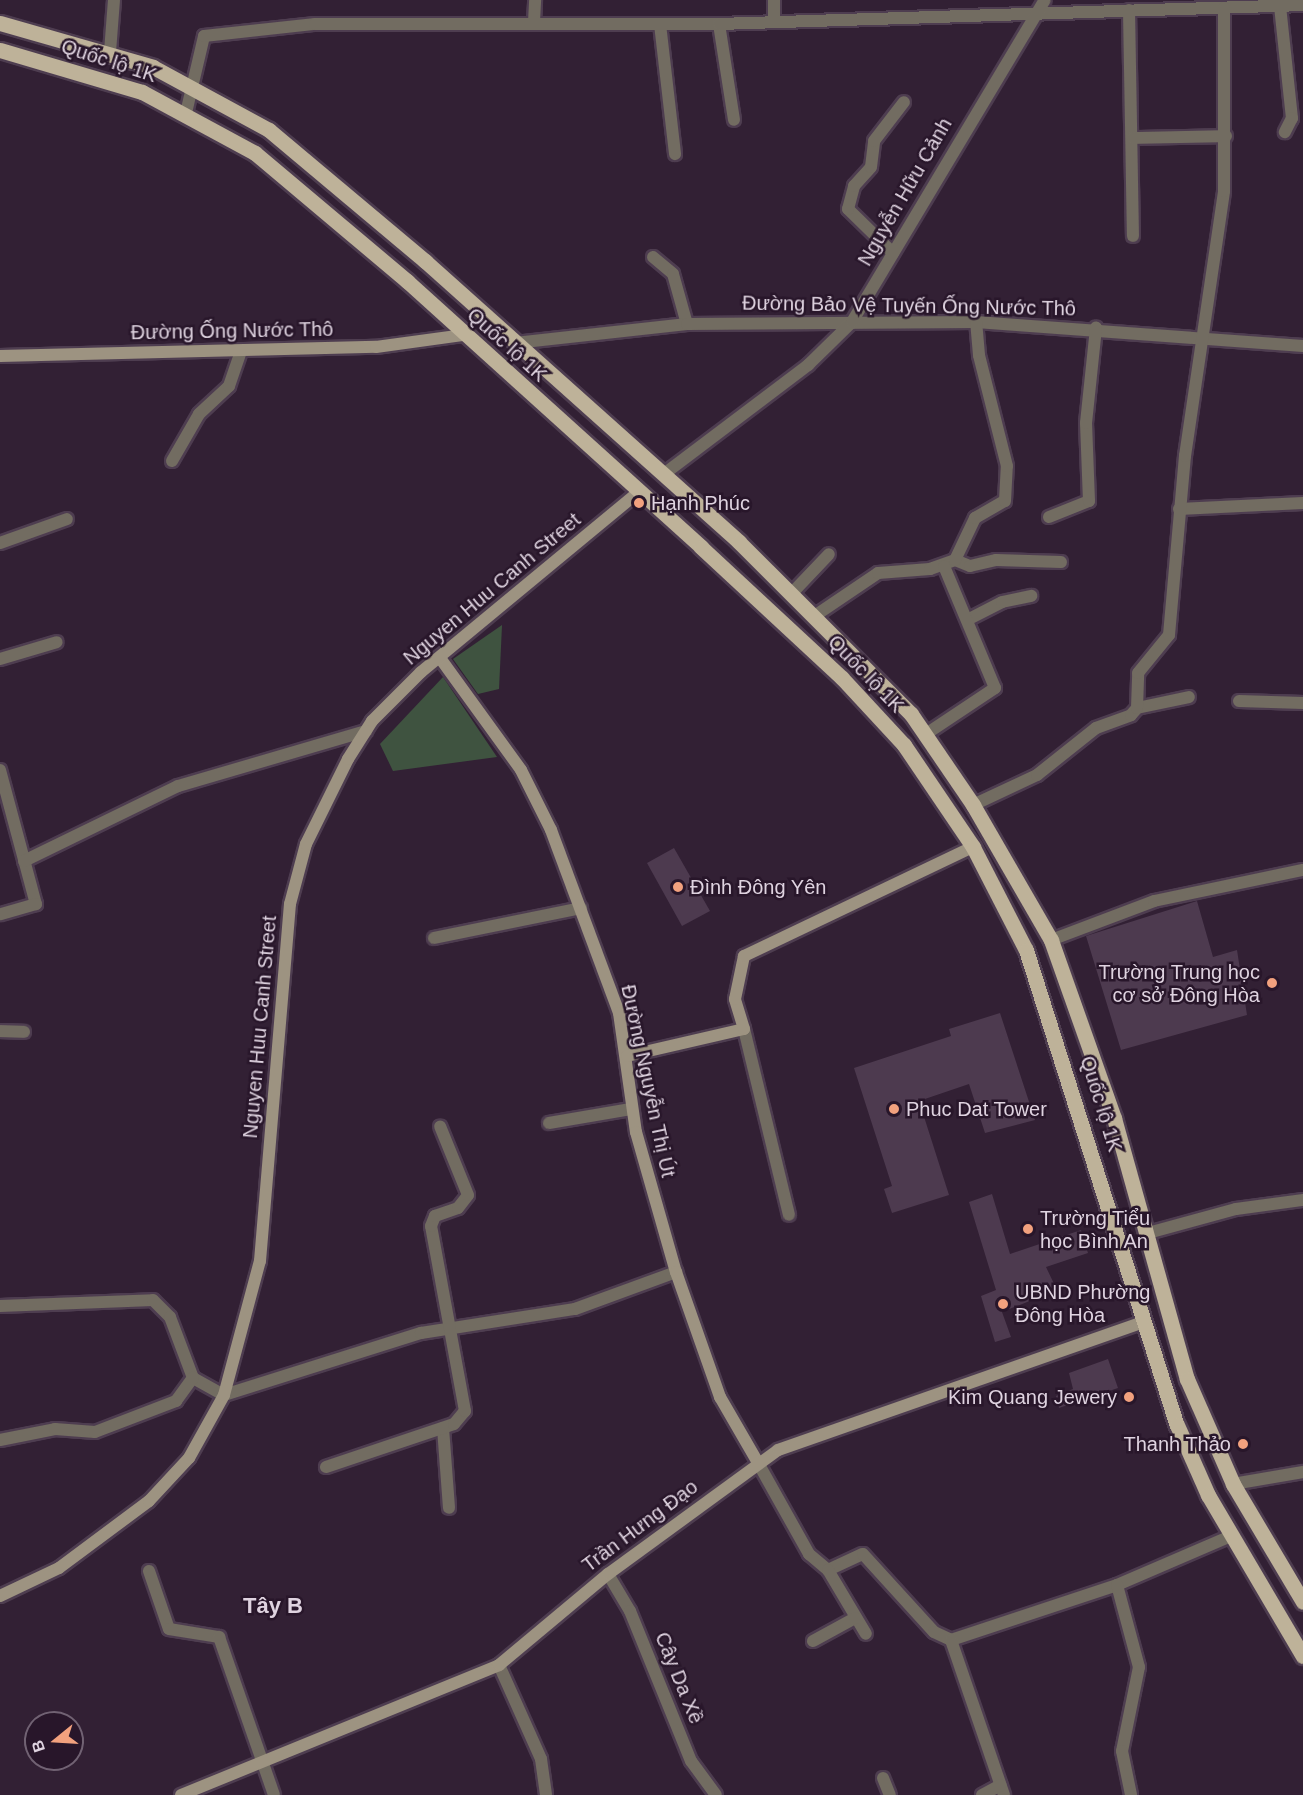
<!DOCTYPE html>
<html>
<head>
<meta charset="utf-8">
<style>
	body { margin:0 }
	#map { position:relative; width:1303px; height:1795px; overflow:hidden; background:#322034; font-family:Helvetica,sans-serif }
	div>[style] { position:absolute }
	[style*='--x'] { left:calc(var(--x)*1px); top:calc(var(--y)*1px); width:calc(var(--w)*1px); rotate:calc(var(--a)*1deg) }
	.green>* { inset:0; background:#3f5340 }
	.building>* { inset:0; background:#4d3a4f }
	.roads { filter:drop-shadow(2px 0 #4e3d50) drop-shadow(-2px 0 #4e3d50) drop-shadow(0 2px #4e3d50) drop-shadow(0 -2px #4e3d50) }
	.street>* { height:12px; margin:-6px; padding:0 6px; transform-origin:6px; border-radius:6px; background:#726c61 }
	.secondary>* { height:12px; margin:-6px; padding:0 6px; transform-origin:6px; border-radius:6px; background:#9d9381 }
	.primary>* { height:15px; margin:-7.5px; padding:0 7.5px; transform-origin:7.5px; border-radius:7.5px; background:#beb299 }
	.dots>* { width:16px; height:16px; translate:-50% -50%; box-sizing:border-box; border:3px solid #28162a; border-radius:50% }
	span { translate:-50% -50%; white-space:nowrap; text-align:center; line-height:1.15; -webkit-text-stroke:5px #28162a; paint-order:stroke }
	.street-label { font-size:20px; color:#dfd3e0 }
	.poi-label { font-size:20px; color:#dfd3e0 }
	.left { translate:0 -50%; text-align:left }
	.right { translate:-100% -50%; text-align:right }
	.quarter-label { font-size:22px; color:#dfd3e0; font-weight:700 }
	.north { position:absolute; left:24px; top:1711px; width:60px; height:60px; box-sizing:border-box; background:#28162a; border:2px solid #716273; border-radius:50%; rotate:252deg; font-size:16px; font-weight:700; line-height:24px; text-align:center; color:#dfd3e0 }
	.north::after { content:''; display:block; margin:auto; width:21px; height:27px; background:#f2a17e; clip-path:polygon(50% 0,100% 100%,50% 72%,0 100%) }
</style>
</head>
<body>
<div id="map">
	<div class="green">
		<i style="clip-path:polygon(502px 625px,499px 689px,478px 694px,453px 659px)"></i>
		<i style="clip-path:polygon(443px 677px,497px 757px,393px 771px,380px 744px)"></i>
	</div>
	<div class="building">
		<i style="clip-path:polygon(674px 848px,710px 911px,682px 926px,647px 863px)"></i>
		<i style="clip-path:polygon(1197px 901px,1213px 957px,1237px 950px,1247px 1015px,1121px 1050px,1086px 936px)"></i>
		<i style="clip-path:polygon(1000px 1013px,1035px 1120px,985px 1133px,969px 1084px,919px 1101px,949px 1195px,892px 1213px,884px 1189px,892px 1186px,854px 1068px,951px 1036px,949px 1029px)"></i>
		<i style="clip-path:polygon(992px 1194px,1010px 1254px,1081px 1230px,1088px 1253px,1046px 1267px,1057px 1290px,1002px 1312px,1011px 1337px,995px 1342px,981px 1296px,996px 1290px,969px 1202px)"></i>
		<i style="clip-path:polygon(1108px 1359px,1118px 1388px,1059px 1408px,1056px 1396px,1073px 1389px,1069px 1373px)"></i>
	</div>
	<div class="roads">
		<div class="street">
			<i style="--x:774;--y:0;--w:19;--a:90"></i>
			<i style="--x:1280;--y:6;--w:113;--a:83.9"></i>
			<i style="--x:1292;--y:118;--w:16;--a:117"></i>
			<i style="--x:1129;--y:10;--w:226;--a:89"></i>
			<i style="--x:534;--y:22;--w:22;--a:-87"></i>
			<i style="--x:660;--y:24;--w:131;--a:83.4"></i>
			<i style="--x:719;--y:24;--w:97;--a:81.1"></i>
			<i style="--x:110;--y:52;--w:52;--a:-85.6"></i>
			<i style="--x:186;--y:113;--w:79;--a:-76.8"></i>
			<i style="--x:204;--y:36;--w:112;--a:-6.2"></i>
			<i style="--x:315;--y:24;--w:404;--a:0"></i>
			<i style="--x:719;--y:24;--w:584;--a:-1.86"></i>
			<i style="--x:1133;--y:138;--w:93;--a:-1.2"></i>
			<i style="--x:893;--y:253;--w:63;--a:-135.6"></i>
			<i style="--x:848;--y:209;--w:24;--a:-75"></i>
			<i style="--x:854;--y:186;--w:25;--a:-48"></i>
			<i style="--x:871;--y:167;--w:26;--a:-83"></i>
			<i style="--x:874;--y:141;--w:49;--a:-52.4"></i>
			<i style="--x:653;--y:257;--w:26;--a:40"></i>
			<i style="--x:673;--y:274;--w:52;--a:74.4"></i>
			<i style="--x:515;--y:343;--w:173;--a:-6.3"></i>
			<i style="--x:687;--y:324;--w:289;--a:-0.4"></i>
			<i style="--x:976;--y:322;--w:328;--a:4.2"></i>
			<i style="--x:172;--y:461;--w:54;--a:-60.1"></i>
			<i style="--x:199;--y:414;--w:41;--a:-43"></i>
			<i style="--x:229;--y:386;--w:37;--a:-71"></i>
			<i style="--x:664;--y:474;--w:181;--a:-37.1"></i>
			<i style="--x:808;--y:365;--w:62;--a:-44.3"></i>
			<i style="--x:852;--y:322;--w:375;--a:-59.1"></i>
			<i style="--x:1179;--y:509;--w:124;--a:-2.8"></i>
			<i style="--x:1049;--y:517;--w:43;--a:-21.8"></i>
			<i style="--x:1089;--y:501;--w:78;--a:-92.2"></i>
			<i style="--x:1086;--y:423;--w:96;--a:-84"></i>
			<i style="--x:0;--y:543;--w:71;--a:-19.7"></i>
			<i style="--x:955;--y:560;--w:16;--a:22"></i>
			<i style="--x:970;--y:566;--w:27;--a:-13"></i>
			<i style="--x:996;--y:560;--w:65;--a:1.8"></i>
			<i style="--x:793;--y:592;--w:52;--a:-46.5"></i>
			<i style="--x:816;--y:615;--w:75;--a:-34.1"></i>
			<i style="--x:878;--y:573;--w:52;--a:-4.4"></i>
			<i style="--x:930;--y:569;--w:27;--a:-20"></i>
			<i style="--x:955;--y:560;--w:47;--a:-64.5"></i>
			<i style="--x:975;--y:518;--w:34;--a:-30"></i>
			<i style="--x:1005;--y:501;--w:35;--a:-87"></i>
			<i style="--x:1007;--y:466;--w:114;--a:-104.2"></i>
			<i style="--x:979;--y:355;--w:33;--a:-95"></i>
			<i style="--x:969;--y:619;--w:37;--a:-27"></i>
			<i style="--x:1002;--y:602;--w:30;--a:-12"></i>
			<i style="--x:0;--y:659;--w:59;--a:-16.6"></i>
			<i style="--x:1239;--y:701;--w:64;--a:1.8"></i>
			<i style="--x:1137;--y:708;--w:53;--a:-11.9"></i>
			<i style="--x:926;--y:734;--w:83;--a:-33.7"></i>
			<i style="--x:995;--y:688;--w:132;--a:-112.7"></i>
			<i style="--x:0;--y:770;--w:139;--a:75"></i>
			<i style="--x:36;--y:904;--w:37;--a:164"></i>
			<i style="--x:973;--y:805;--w:71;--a:-25.1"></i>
			<i style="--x:1037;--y:775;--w:75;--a:-38.5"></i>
			<i style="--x:1096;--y:728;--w:37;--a:-20"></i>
			<i style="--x:1131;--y:715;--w:9;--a:-49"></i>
			<i style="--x:1137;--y:708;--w:35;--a:-88"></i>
			<i style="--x:1138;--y:673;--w:49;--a:-50.8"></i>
			<i style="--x:1169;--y:635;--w:180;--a:-84.9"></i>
			<i style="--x:1185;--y:456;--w:268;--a:-81.6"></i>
			<i style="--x:1224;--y:191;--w:183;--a:-90"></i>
			<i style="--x:24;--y:861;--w:171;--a:-26"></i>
			<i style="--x:178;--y:786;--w:196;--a:-16.3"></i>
			<i style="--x:434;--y:938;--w:150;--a:-11.5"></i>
			<i style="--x:1051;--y:940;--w:110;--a:-20.7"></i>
			<i style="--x:1154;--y:901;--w:152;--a:-11.8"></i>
			<i style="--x:744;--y:1029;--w:191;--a:76.4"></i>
			<i style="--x:0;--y:1031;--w:24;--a:2"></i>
			<i style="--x:549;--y:1123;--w:83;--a:-9.7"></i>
			<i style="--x:1148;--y:1233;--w:91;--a:-15.3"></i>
			<i style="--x:1236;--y:1209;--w:68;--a:-7.7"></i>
			<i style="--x:0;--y:1306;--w:153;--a:-2.2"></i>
			<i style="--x:153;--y:1300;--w:24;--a:45"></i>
			<i style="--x:170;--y:1317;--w:65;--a:69.3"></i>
			<i style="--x:193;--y:1378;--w:35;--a:29"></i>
			<i style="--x:224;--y:1395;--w:207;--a:-17.5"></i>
			<i style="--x:421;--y:1333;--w:156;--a:-8.9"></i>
			<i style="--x:575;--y:1309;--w:108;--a:-20.1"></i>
			<i style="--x:443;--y:1428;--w:80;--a:85.7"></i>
			<i style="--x:0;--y:1440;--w:56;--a:-11.3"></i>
			<i style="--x:55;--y:1429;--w:40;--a:4.3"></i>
			<i style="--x:95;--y:1432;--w:87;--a:-20.9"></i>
			<i style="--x:176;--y:1401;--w:29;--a:-54"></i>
			<i style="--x:757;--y:1461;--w:107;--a:60.8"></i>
			<i style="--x:809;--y:1554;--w:25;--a:40"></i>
			<i style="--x:828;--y:1570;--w:38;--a:-25"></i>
			<i style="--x:863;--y:1554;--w:105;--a:47.7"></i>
			<i style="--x:934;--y:1632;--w:19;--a:25"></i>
			<i style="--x:951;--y:1640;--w:175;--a:-18.3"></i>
			<i style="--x:1117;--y:1585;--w:124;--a:-23.3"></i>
			<i style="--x:326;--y:1467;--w:135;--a:-18.6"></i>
			<i style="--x:454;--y:1424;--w:17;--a:-50"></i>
			<i style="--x:465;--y:1411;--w:188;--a:-100.4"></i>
			<i style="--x:431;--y:1226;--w:11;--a:-68"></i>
			<i style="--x:435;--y:1216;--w:24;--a:-19"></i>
			<i style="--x:458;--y:1208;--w:16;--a:-52"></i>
			<i style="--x:468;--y:1195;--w:74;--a:-112.1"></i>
			<i style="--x:1233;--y:1484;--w:71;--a:-9.7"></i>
			<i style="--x:828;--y:1570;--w:74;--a:59.3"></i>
			<i style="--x:149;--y:1571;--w:61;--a:71"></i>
			<i style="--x:169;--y:1629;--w:51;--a:9.1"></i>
			<i style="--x:219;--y:1637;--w:167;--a:70.8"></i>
			<i style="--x:608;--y:1574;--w:43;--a:59.3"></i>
			<i style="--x:630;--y:1611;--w:162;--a:67.9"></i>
			<i style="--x:691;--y:1761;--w:42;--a:53.7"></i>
			<i style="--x:1117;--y:1585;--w:85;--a:75"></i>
			<i style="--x:1139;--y:1667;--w:86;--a:101.4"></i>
			<i style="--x:1122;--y:1751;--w:45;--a:78.4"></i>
			<i style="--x:951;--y:1640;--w:164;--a:71.1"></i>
			<i style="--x:813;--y:1641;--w:48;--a:-28.7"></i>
			<i style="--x:499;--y:1665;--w:103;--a:65.9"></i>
			<i style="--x:541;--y:1759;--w:36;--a:82"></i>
			<i style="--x:883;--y:1778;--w:18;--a:68"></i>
			<i style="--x:982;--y:1795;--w:21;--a:-28"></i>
		</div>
		<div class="secondary">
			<i style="--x:0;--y:356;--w:376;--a:-1.4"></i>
			<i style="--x:376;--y:347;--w:89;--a:-7.8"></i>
			<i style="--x:440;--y:658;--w:138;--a:54.1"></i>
			<i style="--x:521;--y:770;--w:67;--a:63.4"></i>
			<i style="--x:551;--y:830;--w:195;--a:69.6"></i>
			<i style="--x:619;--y:1013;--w:120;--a:81.9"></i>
			<i style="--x:636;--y:1132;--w:146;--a:74.1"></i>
			<i style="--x:676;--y:1272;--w:133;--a:70.6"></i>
			<i style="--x:720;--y:1397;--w:74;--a:60"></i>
			<i style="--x:627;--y:1056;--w:120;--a:-13"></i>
			<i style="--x:744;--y:1029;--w:31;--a:-107"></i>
			<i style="--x:735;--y:999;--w:44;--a:-78.2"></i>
			<i style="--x:744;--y:956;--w:254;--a:-25.5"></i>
			<i style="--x:0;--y:1596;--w:65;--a:-25.4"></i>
			<i style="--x:59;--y:1568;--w:112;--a:-36.7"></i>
			<i style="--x:149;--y:1501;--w:59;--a:-47.1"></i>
			<i style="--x:189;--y:1458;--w:72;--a:-60.9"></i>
			<i style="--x:224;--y:1395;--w:139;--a:-75"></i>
			<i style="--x:260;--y:1261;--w:358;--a:-85.2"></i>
			<i style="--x:290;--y:904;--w:62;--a:-75.1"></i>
			<i style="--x:306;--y:844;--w:95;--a:-63.7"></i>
			<i style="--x:348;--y:759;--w:45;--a:-57.7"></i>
			<i style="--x:372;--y:721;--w:69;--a:-45"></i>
			<i style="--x:421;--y:672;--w:284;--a:-39.6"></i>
			<i style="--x:181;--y:1795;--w:344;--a:-22.2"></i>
			<i style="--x:499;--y:1665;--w:142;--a:-39.9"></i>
			<i style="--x:608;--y:1574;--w:210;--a:-36.1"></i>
			<i style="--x:778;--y:1450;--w:385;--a:-19.3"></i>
		</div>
		<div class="primary">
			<i style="--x:0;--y:23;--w:159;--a:16"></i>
			<i style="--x:153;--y:67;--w:132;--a:28.5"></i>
			<i style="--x:269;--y:130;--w:204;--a:40"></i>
			<i style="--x:425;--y:261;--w:421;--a:41.8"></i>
			<i style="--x:739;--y:542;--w:243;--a:45"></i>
			<i style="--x:911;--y:714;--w:110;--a:55.7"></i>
			<i style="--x:973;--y:805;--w:156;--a:60"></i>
			<i style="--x:1051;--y:940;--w:189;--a:70.5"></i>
			<i style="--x:1114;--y:1118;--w:271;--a:74.4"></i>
			<i style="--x:1187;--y:1379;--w:115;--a:66.3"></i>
			<i style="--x:1233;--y:1484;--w:137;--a:59.3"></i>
			<i style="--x:0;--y:50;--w:148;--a:16.5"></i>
			<i style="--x:142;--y:92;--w:128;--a:28.4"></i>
			<i style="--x:255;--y:153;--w:199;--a:40.1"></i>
			<i style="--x:407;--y:281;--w:396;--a:42.1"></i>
			<i style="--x:701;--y:547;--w:192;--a:42.9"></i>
			<i style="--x:842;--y:678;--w:91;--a:47.2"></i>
			<i style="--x:904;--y:745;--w:123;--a:55.9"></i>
			<i style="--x:973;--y:847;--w:116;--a:62.8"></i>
			<i style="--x:1026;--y:950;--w:498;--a:72.4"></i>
			<i style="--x:1177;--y:1425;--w:77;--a:66.1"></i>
			<i style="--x:1208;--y:1495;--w:187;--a:59.5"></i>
		</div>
	</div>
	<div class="dots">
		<i style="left:639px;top:503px;background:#f2a17e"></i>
		<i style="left:678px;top:887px;background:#f2a17e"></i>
		<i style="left:1272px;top:983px;background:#f2a17e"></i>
		<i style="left:894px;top:1109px;background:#f2a17e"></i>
		<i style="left:1028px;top:1229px;background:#f2a17e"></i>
		<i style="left:1003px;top:1304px;background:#f2a17e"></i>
		<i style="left:1129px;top:1397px;background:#f2a17e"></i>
		<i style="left:1243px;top:1444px;background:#f2a17e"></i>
	</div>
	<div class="street-label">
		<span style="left:109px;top:61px;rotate:18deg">Quốc lộ 1K</span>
		<span style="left:905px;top:192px;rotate:-60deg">Nguyễn Hữu Cảnh</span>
		<span style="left:909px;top:306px;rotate:1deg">Đường Bảo Vệ Tuyến Ống Nước Thô</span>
		<span style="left:232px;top:331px;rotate:-1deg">Đường Ống Nước Thô</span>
		<span style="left:507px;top:345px;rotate:42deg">Quốc lộ 1K</span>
		<span style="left:492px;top:589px;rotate:-40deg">Nguyen Huu Canh Street</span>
		<span style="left:866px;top:674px;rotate:46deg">Quốc lộ 1K</span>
		<span style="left:260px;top:1027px;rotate:-85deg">Nguyen Huu Canh Street</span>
		<span style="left:648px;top:1081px;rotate:78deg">Đường Nguyễn Thị Út</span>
		<span style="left:1101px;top:1104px;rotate:73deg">Quốc lộ 1K</span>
		<span style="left:640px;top:1526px;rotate:-37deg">Trần Hưng Đạo</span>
		<span style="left:679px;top:1678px;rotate:68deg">Cây Da Xề</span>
	</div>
	<div class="poi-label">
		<span class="left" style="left:651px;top:503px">Hạnh Phúc</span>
		<span class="left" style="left:690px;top:887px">Đình Đông Yên</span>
		<span class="right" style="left:1260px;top:984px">Trường Trung học<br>cơ sở Đông Hòa</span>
		<span class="left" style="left:906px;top:1109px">Phuc Dat Tower</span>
		<span class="left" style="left:1040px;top:1230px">Trường Tiểu<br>học Bình An</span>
		<span class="left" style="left:1015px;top:1304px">UBND Phường<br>Đông Hòa</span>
		<span class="right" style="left:1117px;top:1397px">Kim Quang Jewery</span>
		<span class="right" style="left:1231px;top:1444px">Thanh Thảo</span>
	</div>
	<div class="quarter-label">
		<span style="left:273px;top:1606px">Tây B</span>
	</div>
	<div class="north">B</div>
</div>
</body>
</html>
